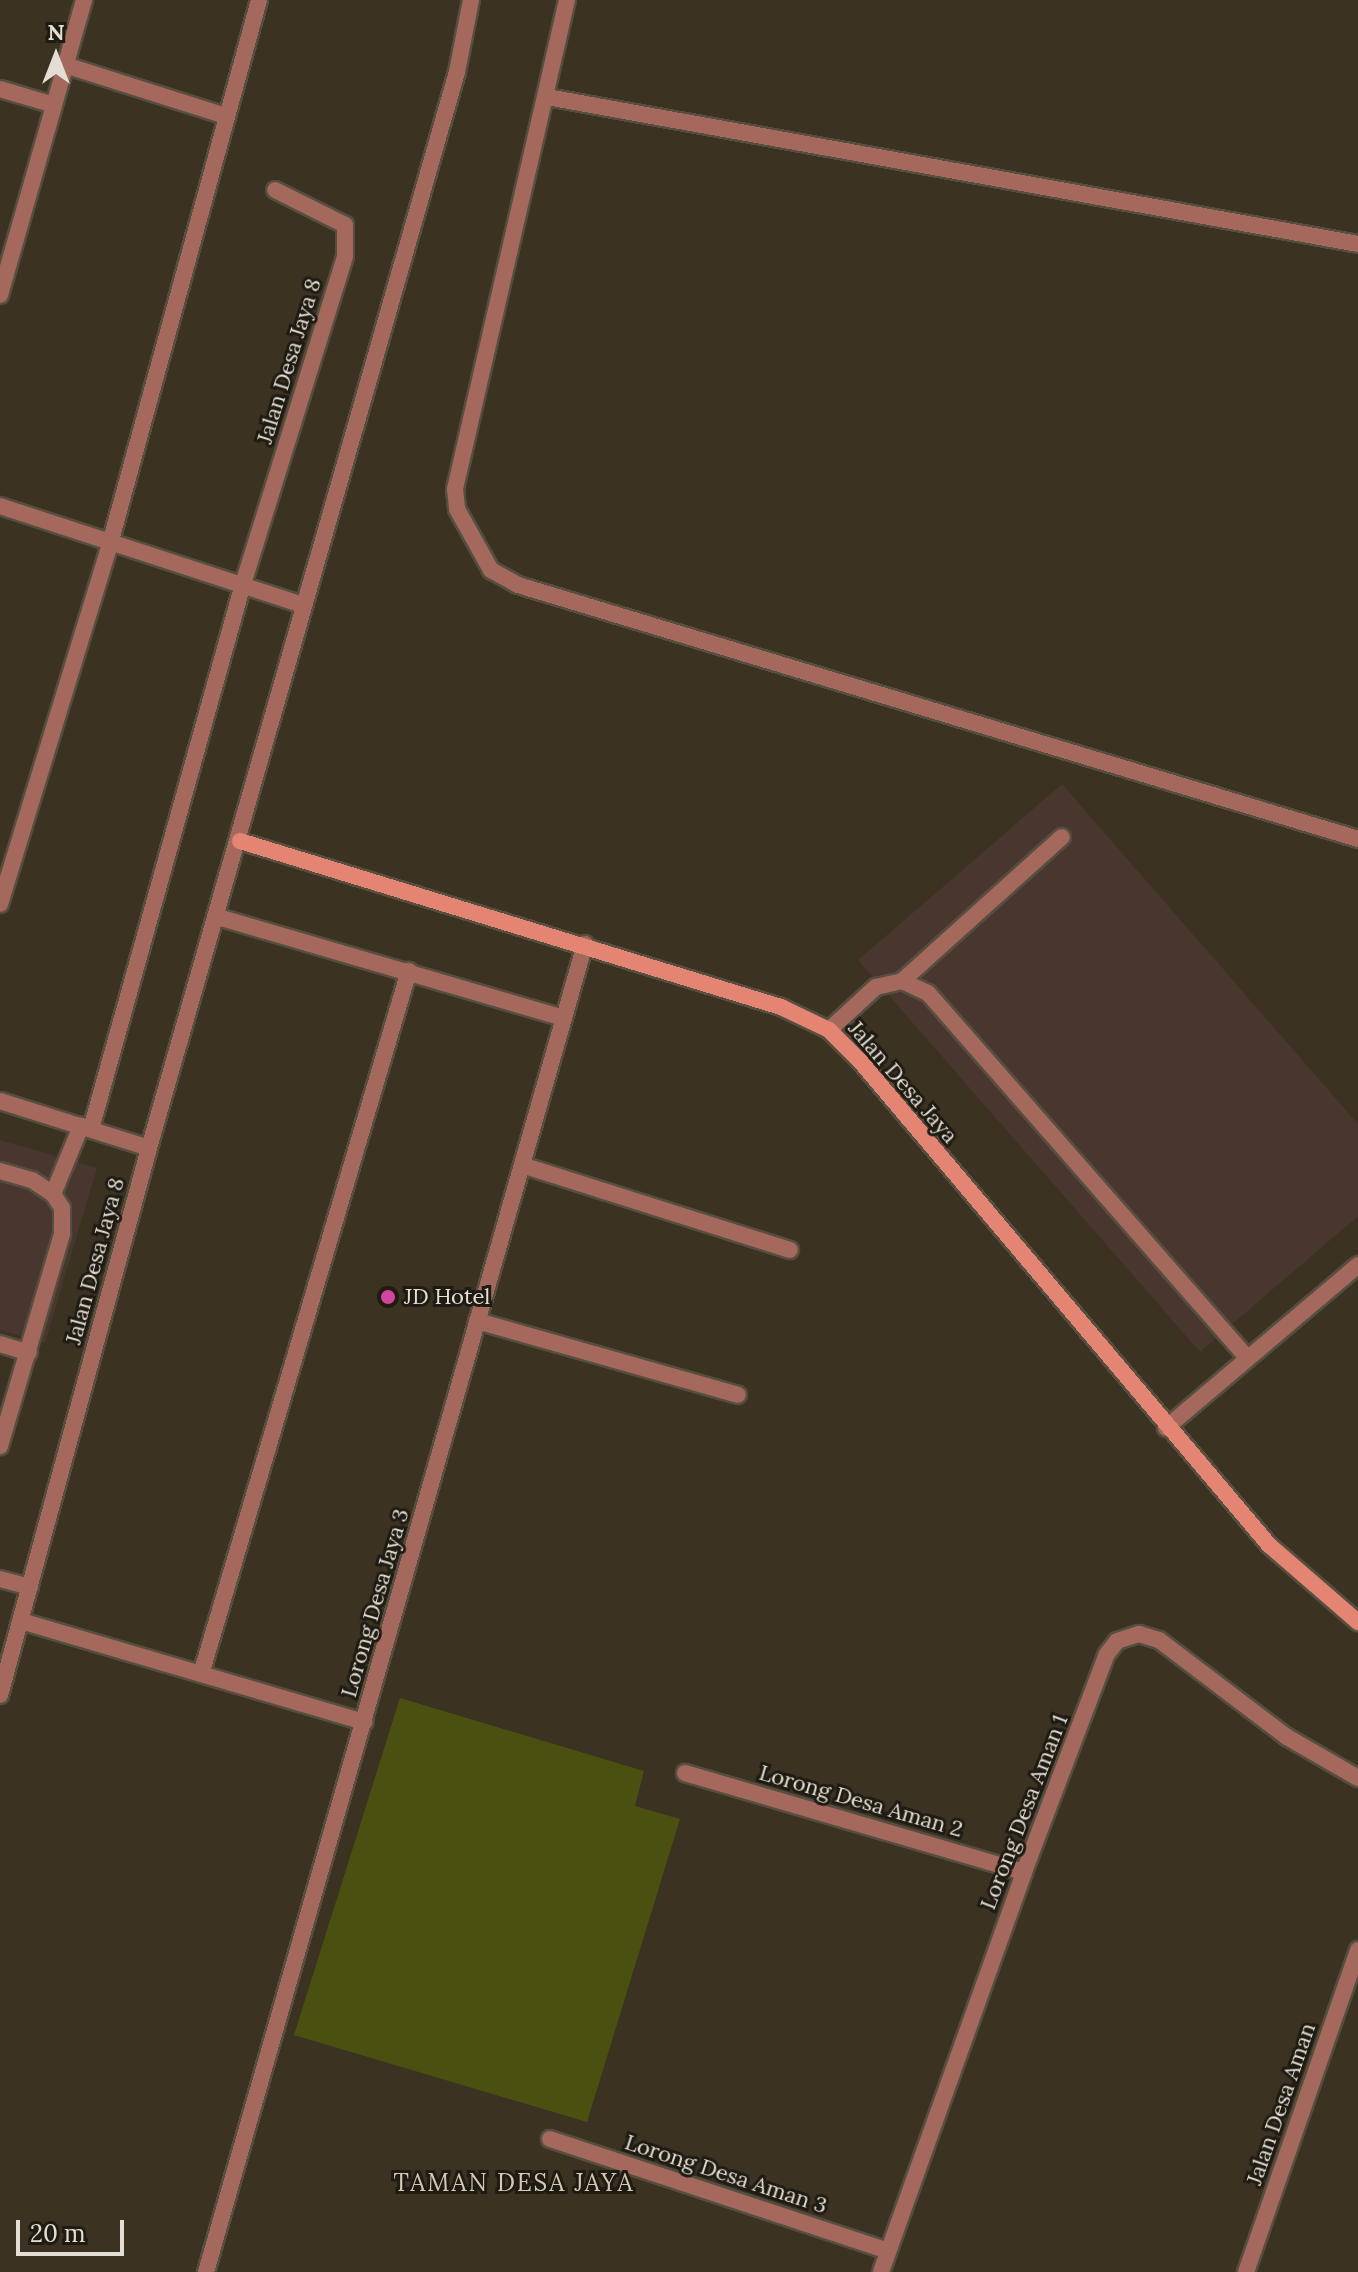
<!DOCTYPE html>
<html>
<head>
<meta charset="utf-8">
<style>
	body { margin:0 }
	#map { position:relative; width:1358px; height:2272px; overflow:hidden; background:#3b3222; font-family:Lora,serif }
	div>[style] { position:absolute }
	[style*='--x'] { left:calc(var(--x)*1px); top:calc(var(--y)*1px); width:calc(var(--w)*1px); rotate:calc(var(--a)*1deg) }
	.commercial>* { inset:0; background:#49362f }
	.green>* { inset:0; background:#4a500f }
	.roads { filter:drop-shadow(2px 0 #564e3f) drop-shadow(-2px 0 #564e3f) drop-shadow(0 2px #564e3f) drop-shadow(0 -2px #564e3f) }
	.lane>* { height:16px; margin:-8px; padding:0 8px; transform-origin:8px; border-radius:8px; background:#a4695c }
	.street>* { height:16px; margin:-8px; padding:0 8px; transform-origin:8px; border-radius:8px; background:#a4695c }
	.secondary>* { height:16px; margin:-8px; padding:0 8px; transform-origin:8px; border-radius:8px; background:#e38572 }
	.dots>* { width:22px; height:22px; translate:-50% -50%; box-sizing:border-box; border:4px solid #1f1b13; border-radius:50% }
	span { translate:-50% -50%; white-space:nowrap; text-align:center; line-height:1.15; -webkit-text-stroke:6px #1f1b13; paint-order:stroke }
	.street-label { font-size:22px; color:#e4dfd5 }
	.poi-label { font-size:22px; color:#e4dfd5 }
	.left { translate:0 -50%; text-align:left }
	.neighbourhood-label { font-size:24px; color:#d4c9b4; letter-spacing:2px }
	.north { position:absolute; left:16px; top:16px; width:80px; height:80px; -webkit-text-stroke:6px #1f1b13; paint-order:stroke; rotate:0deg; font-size:22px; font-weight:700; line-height:32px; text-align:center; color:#e4dfd5 }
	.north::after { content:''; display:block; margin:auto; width:28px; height:36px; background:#e4dfd5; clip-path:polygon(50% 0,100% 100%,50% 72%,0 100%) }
	.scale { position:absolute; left:16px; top:2220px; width:108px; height:36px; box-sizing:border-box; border:4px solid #e4dfd5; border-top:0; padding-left:10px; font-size:24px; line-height:28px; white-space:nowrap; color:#e4dfd5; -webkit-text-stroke:6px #1f1b13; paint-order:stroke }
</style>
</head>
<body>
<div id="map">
	<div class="commercial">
		<i style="clip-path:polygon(1062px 784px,1358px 1124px,1358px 1216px,1200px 1352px,858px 960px)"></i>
		<i style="clip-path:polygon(0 1140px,97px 1168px,45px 1343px,0 1330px)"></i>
	</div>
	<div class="green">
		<i style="clip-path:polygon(400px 1698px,644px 1771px,635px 1806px,680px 1819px,587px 2122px,294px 2035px)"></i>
	</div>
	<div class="roads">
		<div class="lane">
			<i style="--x:65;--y:65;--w:169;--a:17.6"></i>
			<i style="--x:0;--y:89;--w:56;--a:16.5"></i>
			<i style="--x:111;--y:540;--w:560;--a:-74.67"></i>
			<i style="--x:902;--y:981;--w:215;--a:-42"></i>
			<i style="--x:0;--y:1344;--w:30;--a:17"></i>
			<i style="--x:202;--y:1671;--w:730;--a:-73.53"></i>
		</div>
		<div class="street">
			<i style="--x:567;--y:0;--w:502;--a:102.9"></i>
			<i style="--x:455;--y:489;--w:20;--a:84"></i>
			<i style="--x:457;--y:509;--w:70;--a:60.9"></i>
			<i style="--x:491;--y:570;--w:31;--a:29"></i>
			<i style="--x:518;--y:585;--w:878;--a:16.82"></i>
			<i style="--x:547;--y:97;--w:824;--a:10.27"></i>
			<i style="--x:0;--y:295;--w:307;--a:-74.1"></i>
			<i style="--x:0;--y:506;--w:319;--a:18.1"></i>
			<i style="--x:0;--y:904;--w:381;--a:-73"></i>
			<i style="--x:218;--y:917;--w:360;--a:16.3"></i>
			<i style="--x:829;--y:1030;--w:64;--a:-42.5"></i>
			<i style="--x:876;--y:987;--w:27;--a:-13"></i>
			<i style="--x:902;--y:981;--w:29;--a:25"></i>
			<i style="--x:928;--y:993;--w:484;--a:48.8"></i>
			<i style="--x:0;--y:1101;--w:156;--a:17.5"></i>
			<i style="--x:91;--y:1129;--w:566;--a:-74.42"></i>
			<i style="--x:243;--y:584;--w:343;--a:-72.7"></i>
			<i style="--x:345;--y:256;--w:31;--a:-90"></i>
			<i style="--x:345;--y:225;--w:78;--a:-153.4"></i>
			<i style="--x:522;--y:1165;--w:281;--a:17.6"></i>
			<i style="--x:0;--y:1171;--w:33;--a:16"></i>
			<i style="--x:32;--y:1180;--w:25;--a:34"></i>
			<i style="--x:53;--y:1194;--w:17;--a:57"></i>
			<i style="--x:62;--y:1208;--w:26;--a:90"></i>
			<i style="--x:62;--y:1234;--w:221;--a:106.3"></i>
			<i style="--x:53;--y:1194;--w:74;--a:-67.6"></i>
			<i style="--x:477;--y:1321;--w:271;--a:15.8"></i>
			<i style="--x:1166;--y:1428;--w:252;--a:-40.3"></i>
			<i style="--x:0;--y:1579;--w:31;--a:15"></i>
			<i style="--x:21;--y:1621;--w:358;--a:16.4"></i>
			<i style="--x:0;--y:1695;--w:567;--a:-74.76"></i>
			<i style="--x:149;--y:1148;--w:1119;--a:-74.03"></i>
			<i style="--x:457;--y:72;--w:73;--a:-79"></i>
			<i style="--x:685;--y:1773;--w:353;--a:16.3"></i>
			<i style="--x:550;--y:2139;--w:356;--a:18.3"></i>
			<i style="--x:206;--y:2272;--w:1381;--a:-74.07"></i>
			<i style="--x:881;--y:2272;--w:425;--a:-70.3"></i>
			<i style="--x:1024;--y:1872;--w:233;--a:-69.2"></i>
			<i style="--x:1107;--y:1654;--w:16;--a:-52"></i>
			<i style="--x:1117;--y:1641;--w:23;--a:-18"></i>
			<i style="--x:1139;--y:1634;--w:21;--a:17"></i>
			<i style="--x:1159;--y:1640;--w:161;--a:37.2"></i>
			<i style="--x:1287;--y:1737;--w:82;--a:30"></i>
			<i style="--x:1246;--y:2272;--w:341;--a:-70.8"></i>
		</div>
		<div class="secondary">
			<i style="--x:240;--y:841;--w:566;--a:17.06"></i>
			<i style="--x:781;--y:1007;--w:53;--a:25.6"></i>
			<i style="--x:829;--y:1030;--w:44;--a:45"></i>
			<i style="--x:860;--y:1061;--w:634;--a:49.8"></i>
			<i style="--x:1269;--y:1545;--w:118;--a:40.9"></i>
		</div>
	</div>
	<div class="dots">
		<i style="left:388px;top:1297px;background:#d1479c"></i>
	</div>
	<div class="street-label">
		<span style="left:289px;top:361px;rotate:-73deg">Jalan Desa Jaya 8</span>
		<span style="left:903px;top:1082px;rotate:49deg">Jalan Desa Jaya</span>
		<span style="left:95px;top:1261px;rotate:-75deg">Jalan Desa Jaya 8</span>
		<span style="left:375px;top:1603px;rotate:-74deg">Lorong Desa Jaya 3</span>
		<span style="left:861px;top:1801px;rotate:16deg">Lorong Desa Aman 2</span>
		<span style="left:1024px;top:1812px;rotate:-69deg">Lorong Desa Aman 1</span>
		<span style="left:1281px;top:2104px;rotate:-71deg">Jalan Desa Aman</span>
		<span style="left:726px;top:2174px;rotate:18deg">Lorong Desa Aman 3</span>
	</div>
	<div class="poi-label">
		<span class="left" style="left:404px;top:1297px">JD Hotel</span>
	</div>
	<div class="neighbourhood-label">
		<span style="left:514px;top:2183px">TAMAN DESA JAYA</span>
	</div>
	<div class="north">N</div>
	<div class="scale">20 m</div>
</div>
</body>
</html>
